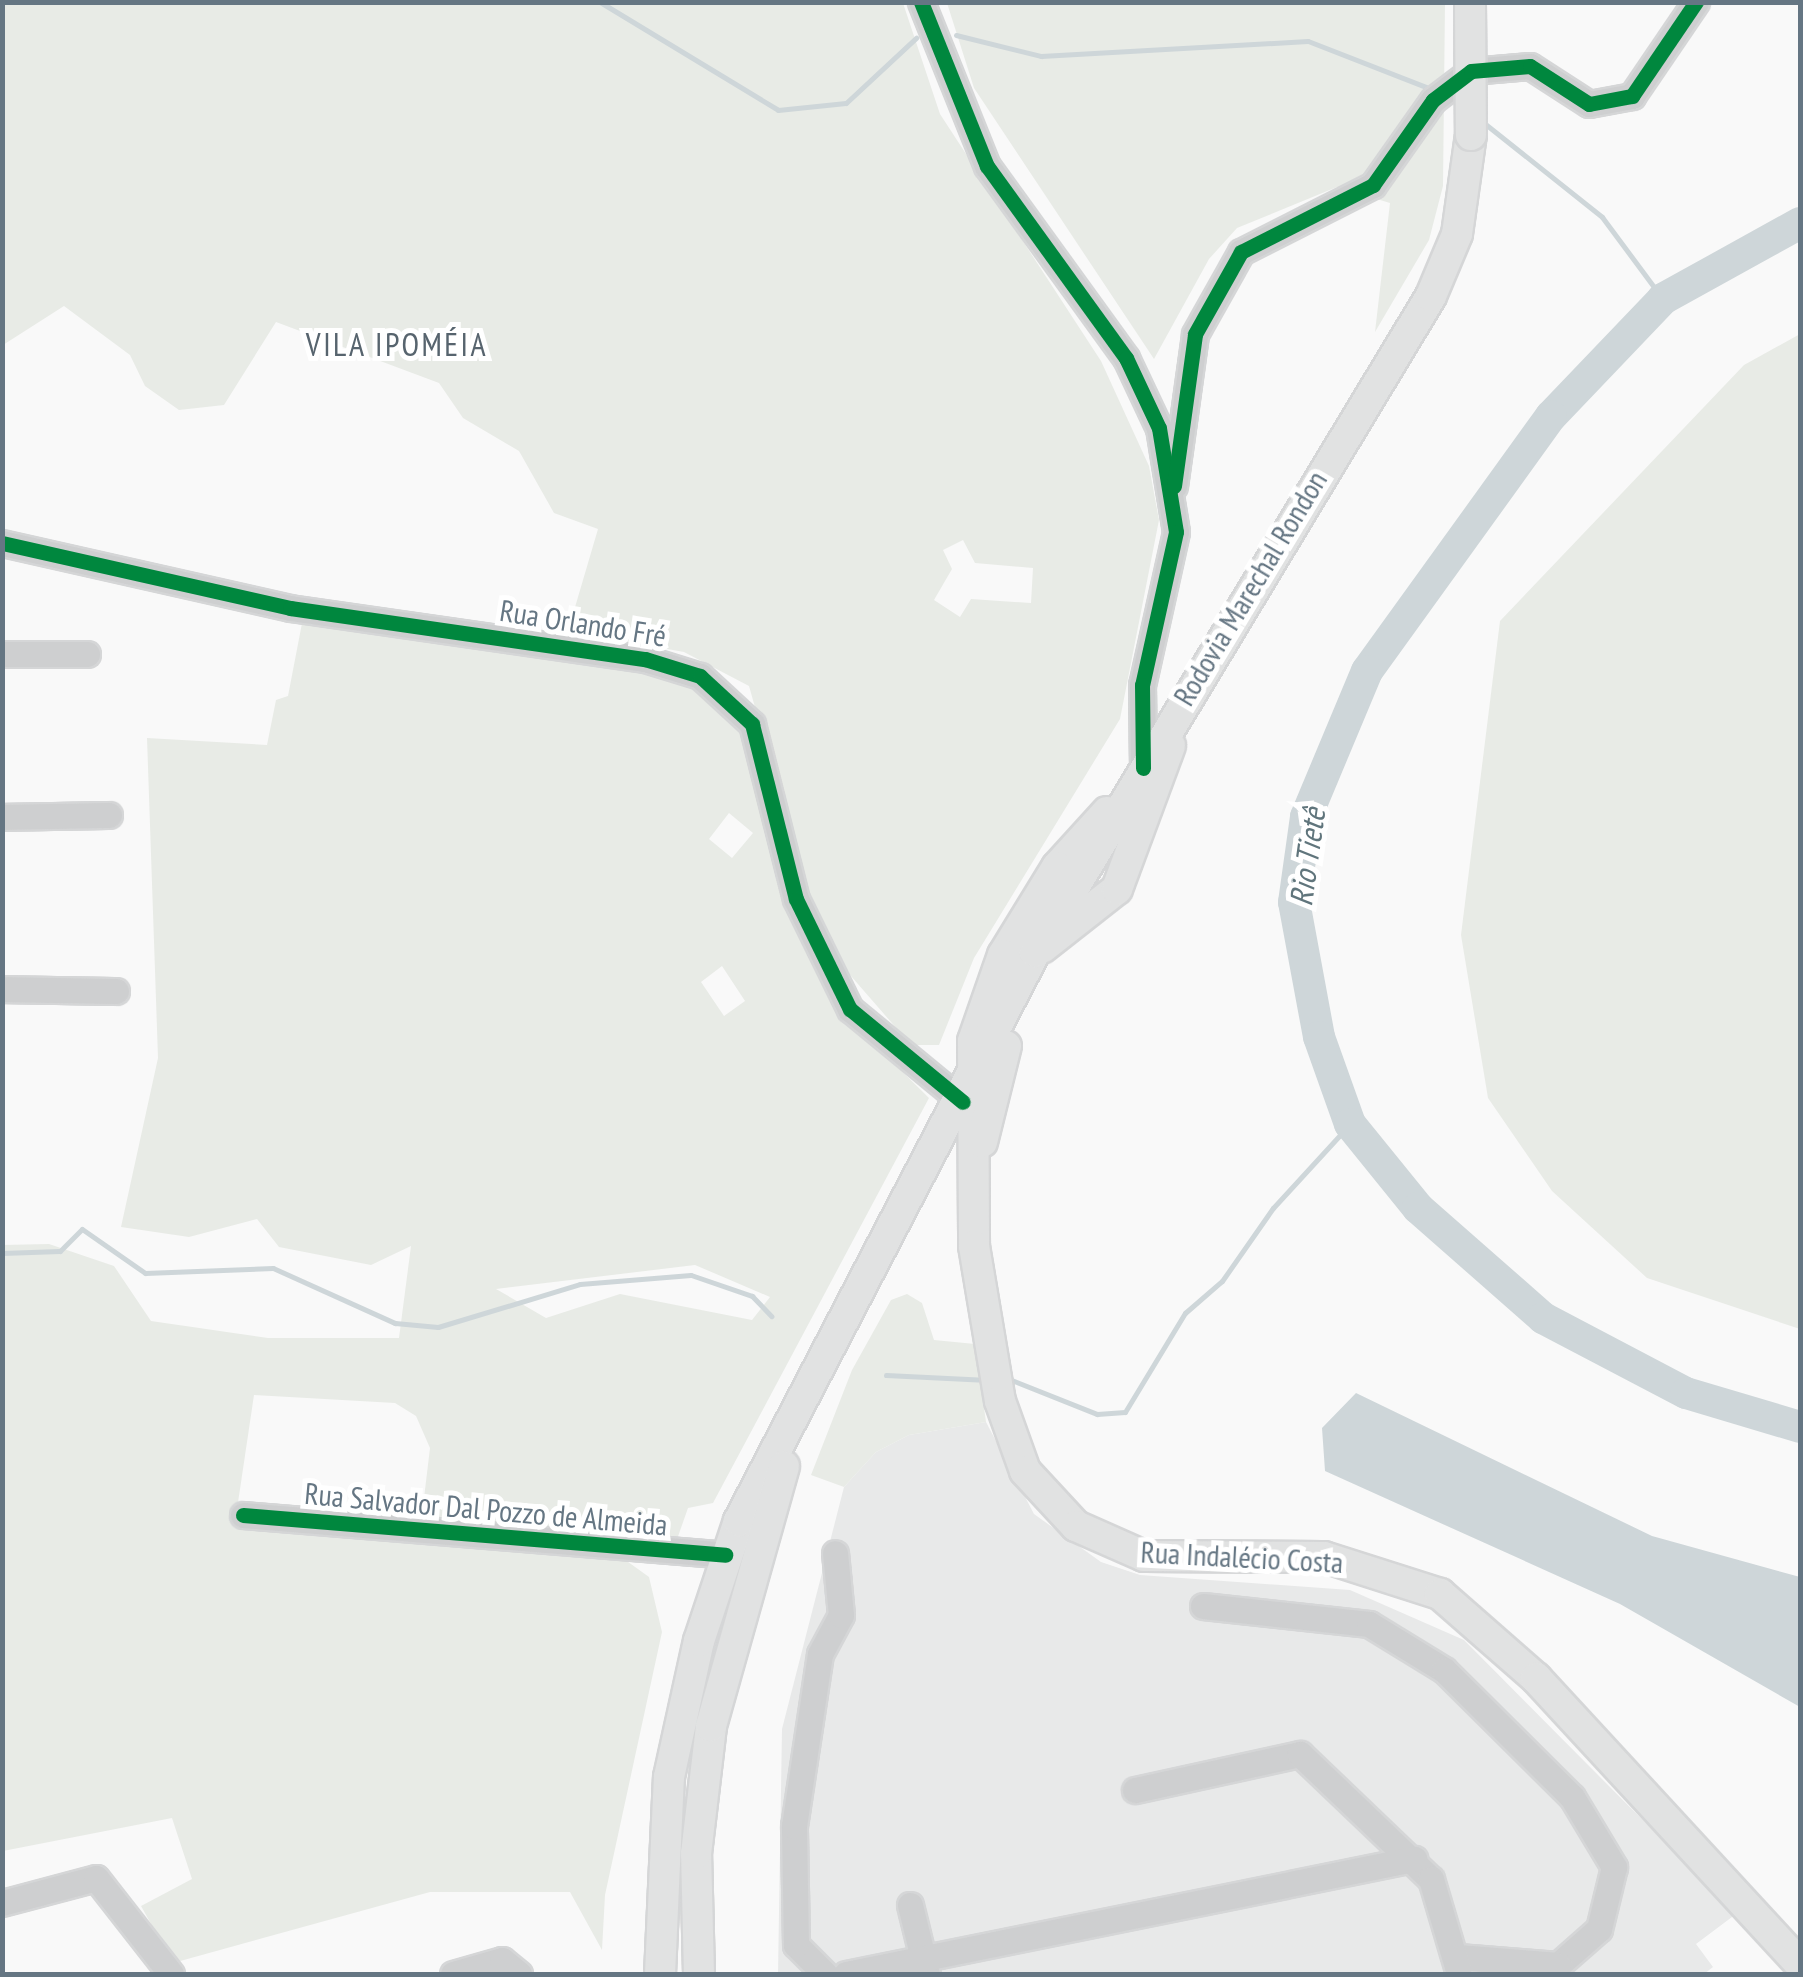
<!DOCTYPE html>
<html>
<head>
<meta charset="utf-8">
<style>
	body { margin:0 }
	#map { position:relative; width:1803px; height:1977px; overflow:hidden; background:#f9f9f9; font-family:"PT Sans Narrow",sans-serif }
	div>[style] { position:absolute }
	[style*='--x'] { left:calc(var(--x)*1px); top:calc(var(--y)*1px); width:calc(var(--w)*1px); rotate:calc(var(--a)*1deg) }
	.built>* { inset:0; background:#e8e9e9 }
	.green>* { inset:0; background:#e8ebe6 }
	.water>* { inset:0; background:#ced6d9 }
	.stream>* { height:5px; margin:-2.5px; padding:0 2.5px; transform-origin:2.5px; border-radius:2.5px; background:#ced6d9 }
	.river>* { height:32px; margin:-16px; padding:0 16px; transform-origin:16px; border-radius:16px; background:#ced6d9 }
	.roads { filter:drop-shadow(2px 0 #d5d6d7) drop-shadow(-2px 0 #d5d6d7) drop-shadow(0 2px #d5d6d7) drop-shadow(0 -2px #d5d6d7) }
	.minor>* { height:25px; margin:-12.5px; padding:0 12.5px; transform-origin:12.5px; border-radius:12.5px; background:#cecfd0 }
	.major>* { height:30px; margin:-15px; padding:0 15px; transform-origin:15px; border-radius:15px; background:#e1e2e2 }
	.bridges { filter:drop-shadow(2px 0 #d5d6d7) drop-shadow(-2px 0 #d5d6d7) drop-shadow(0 2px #d5d6d7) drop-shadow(0 -2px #d5d6d7) }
	.major-bridge>* { height:30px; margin:-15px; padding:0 15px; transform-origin:15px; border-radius:15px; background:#e1e2e2 }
	.cycleway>* { height:15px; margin:-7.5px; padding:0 7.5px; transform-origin:7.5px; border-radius:7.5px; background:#00873e }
	span { translate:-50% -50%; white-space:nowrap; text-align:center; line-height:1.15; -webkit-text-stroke:10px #fff; paint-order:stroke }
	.street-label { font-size:30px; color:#657683 }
	.neighbourhood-label { font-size:32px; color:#57646e; letter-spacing:2.5px }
	.water-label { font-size:32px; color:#60757c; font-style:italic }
	.frame { position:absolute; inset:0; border:5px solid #657683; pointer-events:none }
</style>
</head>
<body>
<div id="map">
	<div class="built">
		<i style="clip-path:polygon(986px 1422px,1034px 1514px,1101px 1562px,1140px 1575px,1350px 1590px,1464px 1640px,1736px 1914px,1696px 1944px,1713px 1967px,1704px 1974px,778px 1974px,782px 1729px,844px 1487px,876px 1452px,909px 1435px)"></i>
	</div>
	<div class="green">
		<i style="clip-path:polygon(evenodd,3px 3px,903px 3px,940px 114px,1101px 361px,1149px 466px,1159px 520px,1120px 719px,974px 958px,939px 1045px,911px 1045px,844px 968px,806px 888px,749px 686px,684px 652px,568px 631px,598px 529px,554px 513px,519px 451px,463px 418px,439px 383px,276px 322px,224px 405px,179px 410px,145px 386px,130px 355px,64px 306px,3px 345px,3px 3px,963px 540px,975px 563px,1033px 568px,1031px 603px,971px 599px,960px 617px,934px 600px,952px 569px,943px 550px,963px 540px)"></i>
		<i style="clip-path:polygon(947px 3px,1445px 3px,1443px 186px,1429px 240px,1375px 332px,1390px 203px,1337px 187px,1237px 228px,1209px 259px,1154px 359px,974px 88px)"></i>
		<i style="clip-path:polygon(1800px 334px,1799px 983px,1800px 1329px,1647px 1278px,1552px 1191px,1488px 1098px,1461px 935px,1500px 621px,1744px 365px)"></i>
		<i style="clip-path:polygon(evenodd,303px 618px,678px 671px,733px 709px,845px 1015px,929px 1098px,713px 1503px,688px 1508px,675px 1545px,421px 1523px,430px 1448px,416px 1416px,395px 1403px,254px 1395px,236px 1516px,624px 1559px,649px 1577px,662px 1632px,605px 1895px,602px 1950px,570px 1892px,430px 1892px,173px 1963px,141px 1906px,192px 1879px,172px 1818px,3px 1851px,2px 1245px,49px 1244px,114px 1266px,151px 1321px,268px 1338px,399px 1338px,411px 1246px,371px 1265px,279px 1247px,257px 1219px,189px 1237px,121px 1227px,158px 1058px,147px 738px,267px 745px,276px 700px,288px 696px,303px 618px,729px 813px,753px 833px,732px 858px,709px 839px,729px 813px,303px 618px,722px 966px,745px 1001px,724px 1016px,701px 982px,722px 966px,303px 618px,695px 1265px,770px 1297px,752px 1320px,620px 1294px,546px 1318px,496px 1289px,695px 1265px)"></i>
		<i style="clip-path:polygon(907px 1294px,922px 1303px,934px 1340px,975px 1344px,986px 1422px,909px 1435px,876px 1452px,844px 1487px,811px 1475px,852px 1370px,891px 1300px)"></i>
	</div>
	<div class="water">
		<i style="clip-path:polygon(1356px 1393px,1652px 1536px,1800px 1577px,1800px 1707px,1620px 1604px,1325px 1471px,1322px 1428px)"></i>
	</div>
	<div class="stream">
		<i style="--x:600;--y:2;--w:208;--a:31.2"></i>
		<i style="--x:778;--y:110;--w:68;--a:-5.9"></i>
		<i style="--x:846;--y:103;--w:96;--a:-42.9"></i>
		<i style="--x:956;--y:35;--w:88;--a:13.9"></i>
		<i style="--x:1041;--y:56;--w:267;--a:-3.2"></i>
		<i style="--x:1308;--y:41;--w:127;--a:21.3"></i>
		<i style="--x:1484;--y:123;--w:151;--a:38.5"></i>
		<i style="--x:1602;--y:217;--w:102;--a:53.4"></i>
		<i style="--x:2;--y:1253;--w:58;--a:-2"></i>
		<i style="--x:60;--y:1251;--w:31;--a:-45"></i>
		<i style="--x:82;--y:1229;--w:77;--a:34.9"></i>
		<i style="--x:145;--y:1273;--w:128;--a:-2.2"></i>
		<i style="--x:273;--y:1268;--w:134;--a:24.3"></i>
		<i style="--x:395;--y:1323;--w:43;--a:5.3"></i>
		<i style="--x:438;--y:1327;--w:148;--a:-16.8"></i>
		<i style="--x:580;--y:1284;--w:111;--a:-4.6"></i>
		<i style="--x:691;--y:1275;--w:65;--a:19"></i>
		<i style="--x:752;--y:1296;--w:28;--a:46"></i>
		<i style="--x:886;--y:1375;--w:102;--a:2.8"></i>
		<i style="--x:1009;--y:1379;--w:95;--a:21.7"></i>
		<i style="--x:1097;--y:1414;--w:28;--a:-4"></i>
		<i style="--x:1125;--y:1412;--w:116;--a:-58.8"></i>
		<i style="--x:1185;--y:1313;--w:49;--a:-40.9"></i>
		<i style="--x:1222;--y:1281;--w:89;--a:-55.1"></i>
		<i style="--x:1273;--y:1208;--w:114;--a:-47.5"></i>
	</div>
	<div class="river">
		<i style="--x:1800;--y:223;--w:157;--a:151"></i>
		<i style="--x:1663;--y:299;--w:162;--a:133.7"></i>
		<i style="--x:1551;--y:416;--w:314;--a:125.8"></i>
		<i style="--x:1367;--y:671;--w:158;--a:112.7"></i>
		<i style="--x:1306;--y:817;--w:86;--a:98"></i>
		<i style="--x:1294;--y:902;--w:137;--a:79.5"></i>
		<i style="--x:1319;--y:1037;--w:92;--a:70.4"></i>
		<i style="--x:1350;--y:1124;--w:108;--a:51"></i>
		<i style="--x:1418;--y:1208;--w:167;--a:41.3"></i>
		<i style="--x:1543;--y:1318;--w:161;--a:27.7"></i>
		<i style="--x:1686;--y:1393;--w:119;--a:16.6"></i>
	</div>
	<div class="roads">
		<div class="minor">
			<i style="--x:921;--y:2;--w:177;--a:68.1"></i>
			<i style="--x:987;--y:166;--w:237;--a:54.1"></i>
			<i style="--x:1126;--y:358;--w:77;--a:64.8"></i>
			<i style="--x:1159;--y:428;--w:105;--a:80.7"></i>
			<i style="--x:1176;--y:532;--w:157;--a:102.5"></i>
			<i style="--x:1142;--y:685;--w:83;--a:89.3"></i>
			<i style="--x:1174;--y:486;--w:153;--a:-82.1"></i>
			<i style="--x:1195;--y:334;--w:94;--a:-60.7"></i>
			<i style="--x:1241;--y:252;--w:148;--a:-26.9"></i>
			<i style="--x:1373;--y:185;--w:104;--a:-54.8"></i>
			<i style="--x:1433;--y:100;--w:48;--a:-37.3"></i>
			<i style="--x:1471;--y:71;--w:59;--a:-4.8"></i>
			<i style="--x:1530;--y:66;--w:70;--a:32.8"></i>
			<i style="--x:1589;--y:104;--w:44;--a:-10.5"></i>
			<i style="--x:1632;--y:96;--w:114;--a:-55.8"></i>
			<i style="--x:2;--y:543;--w:295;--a:12.7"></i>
			<i style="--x:290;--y:608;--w:359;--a:8.2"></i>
			<i style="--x:645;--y:659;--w:58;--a:17.2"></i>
			<i style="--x:700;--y:676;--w:71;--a:42.7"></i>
			<i style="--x:752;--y:724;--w:180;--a:75.9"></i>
			<i style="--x:796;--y:899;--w:123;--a:63.9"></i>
			<i style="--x:850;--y:1009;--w:146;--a:39.5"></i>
			<i style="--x:2;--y:654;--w:85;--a:0"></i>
			<i style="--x:2;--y:817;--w:107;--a:-1.1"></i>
			<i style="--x:2;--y:989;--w:114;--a:1"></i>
			<i style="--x:243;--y:1515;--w:484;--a:4.7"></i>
			<i style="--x:1203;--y:1606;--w:167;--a:6.2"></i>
			<i style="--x:1369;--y:1624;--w:88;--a:31.5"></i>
			<i style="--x:1444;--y:1670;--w:180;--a:44.8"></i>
			<i style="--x:1572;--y:1797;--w:82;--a:59"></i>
			<i style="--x:1614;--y:1867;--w:64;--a:103.6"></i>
			<i style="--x:1599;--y:1929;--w:55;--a:138.7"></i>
			<i style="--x:1558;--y:1965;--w:100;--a:-175.4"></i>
			<i style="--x:1135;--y:1790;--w:169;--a:-12.3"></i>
			<i style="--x:1300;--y:1754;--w:181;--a:43.7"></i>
			<i style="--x:1431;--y:1879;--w:95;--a:73.5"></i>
			<i style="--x:2;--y:1903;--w:97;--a:-14.9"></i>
			<i style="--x:96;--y:1878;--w:122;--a:52"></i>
			<i style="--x:910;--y:1905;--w:71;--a:76.2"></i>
			<i style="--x:453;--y:1974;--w:51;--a:-15.9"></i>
			<i style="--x:502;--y:1960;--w:22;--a:39"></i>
			<i style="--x:825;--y:1974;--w:41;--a:-135"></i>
			<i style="--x:796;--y:1945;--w:119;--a:-91"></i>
			<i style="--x:794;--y:1826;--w:174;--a:-81.4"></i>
			<i style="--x:820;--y:1654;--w:44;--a:-61.7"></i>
			<i style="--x:841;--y:1615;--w:62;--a:-95.5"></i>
			<i style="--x:846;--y:1974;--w:580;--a:-11.45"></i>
		</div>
		<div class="major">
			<i style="--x:1107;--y:812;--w:74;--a:132.3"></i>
			<i style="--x:1057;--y:867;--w:103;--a:121.5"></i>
			<i style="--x:1003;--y:955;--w:91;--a:109.2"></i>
			<i style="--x:973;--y:1041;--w:205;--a:89.7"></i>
			<i style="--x:974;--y:1246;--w:157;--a:80.5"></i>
			<i style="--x:1000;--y:1401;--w:74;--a:70.3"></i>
			<i style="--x:1025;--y:1471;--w:75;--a:47.2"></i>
			<i style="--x:1076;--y:1526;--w:74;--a:23.8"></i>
			<i style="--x:1144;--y:1556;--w:180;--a:0.3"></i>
			<i style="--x:1324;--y:1557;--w:122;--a:17.7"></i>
			<i style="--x:1440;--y:1594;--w:128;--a:41.2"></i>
			<i style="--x:1536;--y:1678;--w:389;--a:47.3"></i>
			<i style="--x:1042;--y:948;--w:95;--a:-38.2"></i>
			<i style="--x:1117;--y:889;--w:153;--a:-69.7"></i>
			<i style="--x:982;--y:1142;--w:99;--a:-76"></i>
			<i style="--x:660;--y:1974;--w:197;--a:-87.4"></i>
			<i style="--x:669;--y:1777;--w:139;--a:-77.6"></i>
			<i style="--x:699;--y:1641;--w:126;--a:-71.6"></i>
			<i style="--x:739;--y:1521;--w:641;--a:-62.52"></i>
			<i style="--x:1035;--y:952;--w:766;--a:-58.88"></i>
			<i style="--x:1431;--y:296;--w:67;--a:-67.2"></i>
			<i style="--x:1457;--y:234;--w:100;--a:-82"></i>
			<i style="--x:699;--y:1974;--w:120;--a:-91.4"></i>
			<i style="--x:696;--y:1854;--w:129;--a:-83.3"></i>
			<i style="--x:711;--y:1726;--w:270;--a:-74.3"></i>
		</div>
	</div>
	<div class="bridges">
		<div class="major-bridge">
			<i style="--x:1470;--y:3;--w:132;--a:89.6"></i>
		</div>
	</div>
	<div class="cycleway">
		<i style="--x:921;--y:2;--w:177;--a:68.1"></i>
		<i style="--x:987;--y:166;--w:237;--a:54.1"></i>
		<i style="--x:1126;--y:358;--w:77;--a:64.8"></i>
		<i style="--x:1159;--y:428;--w:105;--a:80.7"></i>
		<i style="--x:1176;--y:532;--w:157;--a:102.5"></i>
		<i style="--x:1142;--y:685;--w:83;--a:89.3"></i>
		<i style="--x:1174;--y:486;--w:153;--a:-82.1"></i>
		<i style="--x:1195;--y:334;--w:94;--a:-60.7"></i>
		<i style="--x:1241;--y:252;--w:148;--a:-26.9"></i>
		<i style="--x:1373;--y:185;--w:104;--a:-54.8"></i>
		<i style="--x:1433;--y:100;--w:48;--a:-37.3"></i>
		<i style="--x:1471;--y:71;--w:59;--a:-4.8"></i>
		<i style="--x:1530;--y:66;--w:70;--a:32.8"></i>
		<i style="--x:1589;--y:104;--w:44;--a:-10.5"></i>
		<i style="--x:1632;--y:96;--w:114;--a:-55.8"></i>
		<i style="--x:2;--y:543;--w:295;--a:12.7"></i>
		<i style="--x:290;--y:608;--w:359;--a:8.2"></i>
		<i style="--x:645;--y:659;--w:58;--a:17.2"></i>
		<i style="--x:700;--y:676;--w:71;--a:42.7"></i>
		<i style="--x:752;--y:724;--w:180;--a:75.9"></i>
		<i style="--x:796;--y:899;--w:123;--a:63.9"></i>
		<i style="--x:850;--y:1009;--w:146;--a:39.5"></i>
		<i style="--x:243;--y:1515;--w:484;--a:4.7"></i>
	</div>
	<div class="street-label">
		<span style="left:1250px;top:588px;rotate:-59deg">Rodovia Marechal Rondon</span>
		<span style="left:583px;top:623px;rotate:9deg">Rua Orlando Fré</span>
		<span style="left:486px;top:1509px;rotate:5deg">Rua Salvador Dal Pozzo de Almeida</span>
		<span style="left:1242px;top:1557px;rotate:3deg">Rua Indalécio Costa</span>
	</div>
	<div class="neighbourhood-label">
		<span style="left:397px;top:344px">VILA IPOMÉIA</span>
	</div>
	<div class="water-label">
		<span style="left:1307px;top:857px;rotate:-82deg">Rio Tietê</span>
	</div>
	<div class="frame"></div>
</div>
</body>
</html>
